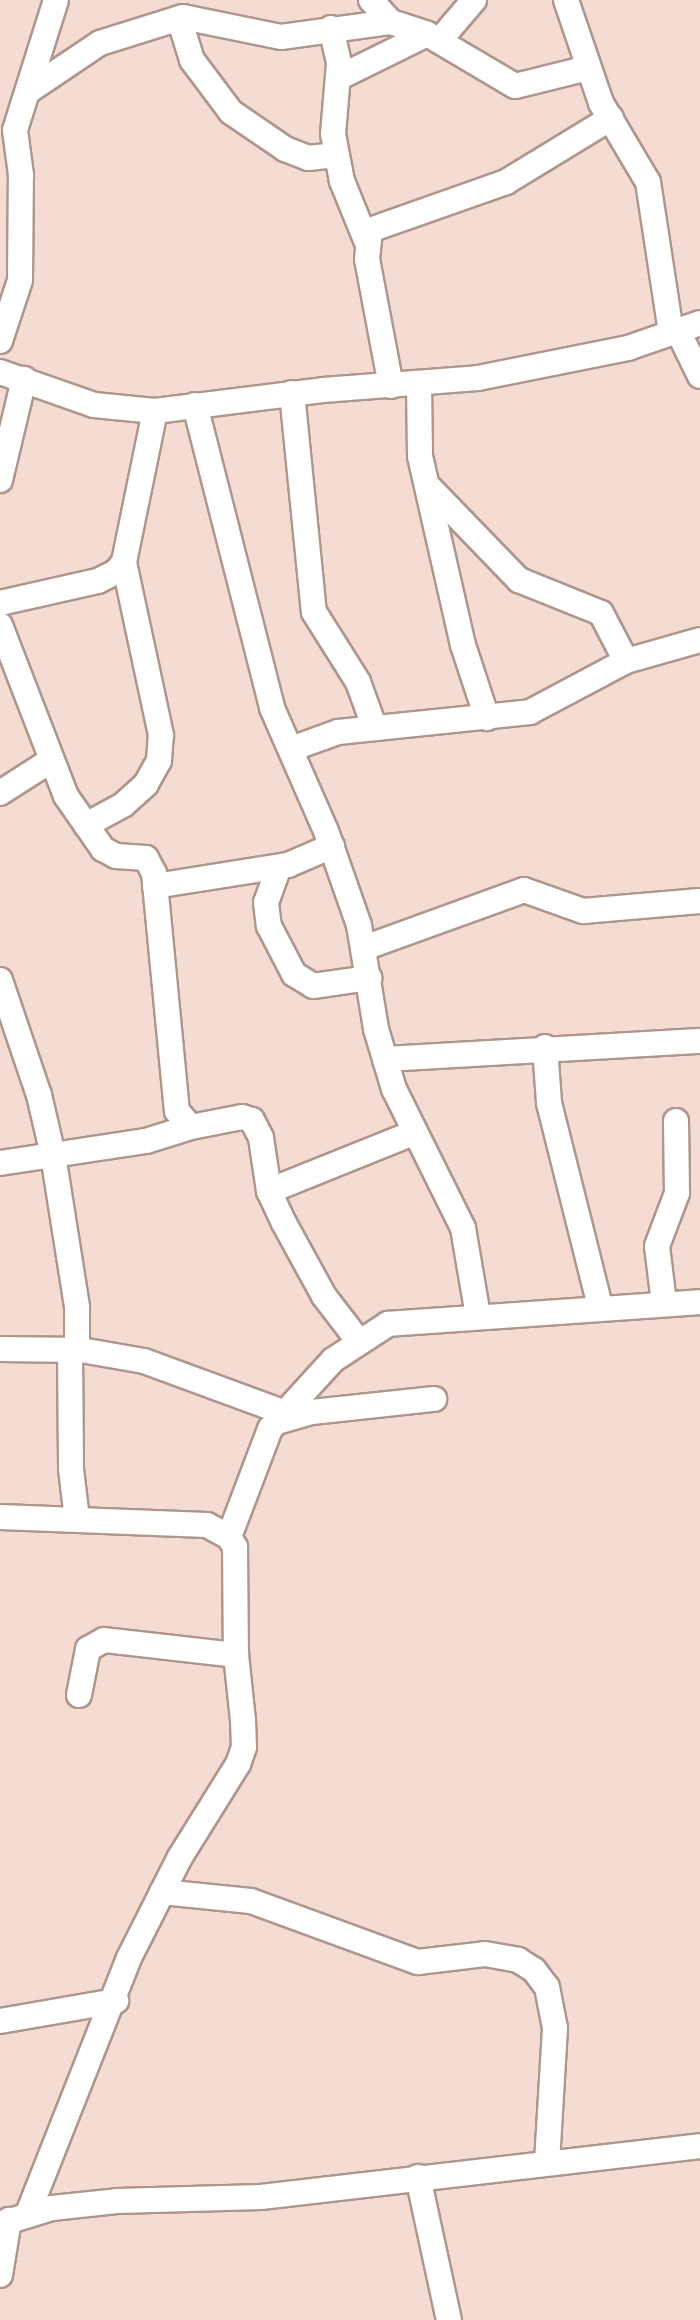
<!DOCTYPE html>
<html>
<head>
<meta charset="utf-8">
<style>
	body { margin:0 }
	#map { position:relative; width:700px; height:2320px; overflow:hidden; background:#f5dcd3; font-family:"Nunito Sans",sans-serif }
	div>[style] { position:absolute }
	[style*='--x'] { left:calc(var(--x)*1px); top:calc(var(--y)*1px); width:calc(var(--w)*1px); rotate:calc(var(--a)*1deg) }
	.roads { filter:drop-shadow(2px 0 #ae968d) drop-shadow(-2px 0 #ae968d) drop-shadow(0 2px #ae968d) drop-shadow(0 -2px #ae968d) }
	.minor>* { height:24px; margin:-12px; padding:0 12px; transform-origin:12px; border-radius:12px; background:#fff }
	span { translate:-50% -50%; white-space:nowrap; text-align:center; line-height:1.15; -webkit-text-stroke:8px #f5dcd3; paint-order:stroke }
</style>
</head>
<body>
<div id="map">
	<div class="roads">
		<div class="minor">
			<i style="--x:371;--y:0;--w:30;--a:48"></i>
			<i style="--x:566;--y:0;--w:109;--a:71.2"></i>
			<i style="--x:601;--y:103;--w:92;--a:59.3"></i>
			<i style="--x:648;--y:182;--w:153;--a:81.3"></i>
			<i style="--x:179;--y:18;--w:44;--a:72.8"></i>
			<i style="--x:192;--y:60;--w:65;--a:53.1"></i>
			<i style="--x:231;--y:112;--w:65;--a:34.4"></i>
			<i style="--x:285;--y:149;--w:25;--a:21"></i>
			<i style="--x:308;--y:158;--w:29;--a:-6"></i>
			<i style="--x:331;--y:28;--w:36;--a:77"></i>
			<i style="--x:339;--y:63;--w:71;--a:94.8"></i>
			<i style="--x:333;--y:134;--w:48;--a:79.2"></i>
			<i style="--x:342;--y:181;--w:64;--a:67.9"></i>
			<i style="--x:439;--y:41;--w:54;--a:-49.5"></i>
			<i style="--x:338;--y:78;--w:99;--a:-26.3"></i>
			<i style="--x:30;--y:90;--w:84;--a:-33.9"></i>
			<i style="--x:100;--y:43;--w:87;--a:-17.4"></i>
			<i style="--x:183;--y:17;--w:100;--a:11.5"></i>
			<i style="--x:281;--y:37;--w:111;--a:-7.8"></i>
			<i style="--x:391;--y:22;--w:38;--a:18"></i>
			<i style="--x:427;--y:34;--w:102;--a:30.6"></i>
			<i style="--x:515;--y:86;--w:75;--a:-13.9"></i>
			<i style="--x:678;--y:331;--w:50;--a:63.9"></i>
			<i style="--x:0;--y:341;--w:64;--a:-71.8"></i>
			<i style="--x:20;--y:280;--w:105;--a:-89.5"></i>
			<i style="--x:21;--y:175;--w:45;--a:-97.6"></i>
			<i style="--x:15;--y:130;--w:136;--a:-72.5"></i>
			<i style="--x:0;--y:372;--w:100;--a:19.3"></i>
			<i style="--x:94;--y:405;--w:61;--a:5.6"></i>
			<i style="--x:155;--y:411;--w:169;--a:-7.1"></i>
			<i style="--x:323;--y:390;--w:155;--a:-4.4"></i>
			<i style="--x:478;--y:378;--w:153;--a:-11.3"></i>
			<i style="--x:628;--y:348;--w:76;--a:-19.1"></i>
			<i style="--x:419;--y:384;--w:72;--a:89.2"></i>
			<i style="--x:420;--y:456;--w:194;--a:77.2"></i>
			<i style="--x:463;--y:645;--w:77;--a:71.8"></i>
			<i style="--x:391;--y:386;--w:129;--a:-100.7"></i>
			<i style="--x:367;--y:259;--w:29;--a:-84"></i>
			<i style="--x:370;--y:230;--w:144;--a:-19.4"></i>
			<i style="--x:506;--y:182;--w:123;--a:-31.4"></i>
			<i style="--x:292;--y:393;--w:220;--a:84.3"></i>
			<i style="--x:314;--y:612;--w:83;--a:57.8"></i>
			<i style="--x:358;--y:682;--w:47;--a:70"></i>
			<i style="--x:195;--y:405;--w:313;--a:75.7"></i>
			<i style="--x:272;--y:708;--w:134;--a:66.3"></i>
			<i style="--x:326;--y:831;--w:100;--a:70.7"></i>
			<i style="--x:359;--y:925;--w:105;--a:80.7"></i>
			<i style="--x:376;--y:1029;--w:63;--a:73.3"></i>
			<i style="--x:394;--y:1089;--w:155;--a:63.6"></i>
			<i style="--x:463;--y:1228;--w:89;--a:80.3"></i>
			<i style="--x:0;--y:480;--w:104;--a:-76.6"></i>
			<i style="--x:431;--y:489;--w:127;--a:46"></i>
			<i style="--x:519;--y:580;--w:88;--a:21.9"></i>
			<i style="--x:601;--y:613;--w:54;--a:62.5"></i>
			<i style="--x:0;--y:603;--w:100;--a:-12.7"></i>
			<i style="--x:98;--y:581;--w:20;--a:-27"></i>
			<i style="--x:116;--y:572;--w:13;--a:-51"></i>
			<i style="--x:124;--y:562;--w:154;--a:-78.4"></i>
			<i style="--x:0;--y:625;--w:183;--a:68.9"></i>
			<i style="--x:66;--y:796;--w:65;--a:55.1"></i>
			<i style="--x:103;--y:849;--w:15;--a:28"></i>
			<i style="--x:116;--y:856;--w:30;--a:4"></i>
			<i style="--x:146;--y:858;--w:17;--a:62"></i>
			<i style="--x:154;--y:873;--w:239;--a:84.5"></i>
			<i style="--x:177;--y:1111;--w:21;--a:49"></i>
			<i style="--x:191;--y:1127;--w:52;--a:-11.1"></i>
			<i style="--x:242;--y:1117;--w:10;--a:17"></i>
			<i style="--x:252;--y:1120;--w:20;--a:63"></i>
			<i style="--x:261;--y:1138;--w:54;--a:81.4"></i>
			<i style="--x:269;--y:1191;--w:35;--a:65"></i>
			<i style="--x:284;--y:1223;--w:83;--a:61.3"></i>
			<i style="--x:324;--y:1296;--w:54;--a:52.5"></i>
			<i style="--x:291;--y:749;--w:50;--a:-19.9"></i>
			<i style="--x:338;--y:732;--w:193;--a:-5.9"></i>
			<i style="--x:530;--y:712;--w:109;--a:-28"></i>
			<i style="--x:626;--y:661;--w:77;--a:-15.8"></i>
			<i style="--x:0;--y:793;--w:59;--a:-32.6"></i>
			<i style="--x:86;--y:825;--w:42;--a:-28.4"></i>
			<i style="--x:123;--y:805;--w:31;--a:-42"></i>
			<i style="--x:146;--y:784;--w:26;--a:-61"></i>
			<i style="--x:159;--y:761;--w:26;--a:-86"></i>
			<i style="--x:161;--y:735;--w:177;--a:-102.1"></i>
			<i style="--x:279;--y:867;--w:38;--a:110"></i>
			<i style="--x:266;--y:903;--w:23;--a:83"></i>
			<i style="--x:269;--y:926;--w:54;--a:62.5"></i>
			<i style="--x:294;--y:974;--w:22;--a:32"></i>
			<i style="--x:313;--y:986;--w:57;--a:-8.1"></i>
			<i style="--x:155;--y:886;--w:135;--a:-9"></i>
			<i style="--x:288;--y:865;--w:48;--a:-23.4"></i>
			<i style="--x:364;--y:948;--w:170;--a:-19.9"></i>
			<i style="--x:524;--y:890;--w:63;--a:19.6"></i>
			<i style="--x:583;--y:911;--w:117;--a:-4.9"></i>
			<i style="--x:0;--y:980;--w:121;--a:71.3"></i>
			<i style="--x:39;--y:1095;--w:62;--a:76.9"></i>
			<i style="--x:53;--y:1155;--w:154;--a:81"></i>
			<i style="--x:77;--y:1307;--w:43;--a:90"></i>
			<i style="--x:545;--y:1047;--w:56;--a:85.9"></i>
			<i style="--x:549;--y:1103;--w:209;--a:75.9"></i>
			<i style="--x:385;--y:1059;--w:316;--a:-3.3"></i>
			<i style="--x:0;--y:1163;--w:148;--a:-8.6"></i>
			<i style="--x:146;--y:1141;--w:47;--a:-17.3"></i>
			<i style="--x:269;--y:1191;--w:155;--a:-21.9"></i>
			<i style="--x:664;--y:1303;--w:57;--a:-97"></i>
			<i style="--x:657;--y:1246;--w:57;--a:-69.3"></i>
			<i style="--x:677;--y:1193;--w:72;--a:-90.8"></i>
			<i style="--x:0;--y:1349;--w:81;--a:0.7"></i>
			<i style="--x:81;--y:1350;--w:64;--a:9.9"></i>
			<i style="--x:144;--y:1361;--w:150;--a:20.2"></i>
			<i style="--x:70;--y:1350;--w:119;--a:89.5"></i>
			<i style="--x:71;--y:1469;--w:50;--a:83.2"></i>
			<i style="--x:277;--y:1422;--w:36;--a:-16"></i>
			<i style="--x:312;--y:1412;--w:123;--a:-6.1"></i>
			<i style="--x:0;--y:1517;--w:207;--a:2.2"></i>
			<i style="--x:207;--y:1525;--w:25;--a:29"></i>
			<i style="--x:229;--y:1537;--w:12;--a:59"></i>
			<i style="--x:235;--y:1547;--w:108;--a:89.5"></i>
			<i style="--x:236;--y:1655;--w:65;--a:83.9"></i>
			<i style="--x:243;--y:1720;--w:27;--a:88"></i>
			<i style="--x:244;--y:1747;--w:18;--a:109"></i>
			<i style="--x:238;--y:1764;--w:110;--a:121.9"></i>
			<i style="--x:180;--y:1857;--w:113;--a:116.8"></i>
			<i style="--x:129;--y:1958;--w:277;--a:111.6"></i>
			<i style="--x:229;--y:1537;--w:116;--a:-69.2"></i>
			<i style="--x:270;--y:1429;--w:93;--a:-47.6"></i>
			<i style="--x:333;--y:1360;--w:66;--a:-33.2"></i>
			<i style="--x:388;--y:1324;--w:313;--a:-4"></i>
			<i style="--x:79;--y:1695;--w:47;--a:-78.9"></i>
			<i style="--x:88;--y:1649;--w:18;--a:-29"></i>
			<i style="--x:104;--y:1640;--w:133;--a:6.5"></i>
			<i style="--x:162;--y:1892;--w:89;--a:5.8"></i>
			<i style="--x:251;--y:1901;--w:178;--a:20.1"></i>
			<i style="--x:418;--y:1962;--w:67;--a:-6.8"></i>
			<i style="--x:485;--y:1954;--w:34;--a:10"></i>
			<i style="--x:518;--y:1960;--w:19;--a:32"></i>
			<i style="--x:534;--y:1970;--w:21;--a:53"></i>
			<i style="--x:547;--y:1987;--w:42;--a:79"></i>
			<i style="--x:555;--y:2028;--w:133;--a:93.4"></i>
			<i style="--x:0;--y:2021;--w:118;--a:-9.8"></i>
			<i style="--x:418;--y:2177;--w:146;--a:77.8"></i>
			<i style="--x:0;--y:2224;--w:54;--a:-17.1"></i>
			<i style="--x:52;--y:2208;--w:65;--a:-6.1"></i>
			<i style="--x:117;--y:2201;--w:144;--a:-1.6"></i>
			<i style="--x:261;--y:2197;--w:442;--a:-6.6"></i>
			<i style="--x:0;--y:2275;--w:56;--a:-80.7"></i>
		</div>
	</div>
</div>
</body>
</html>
